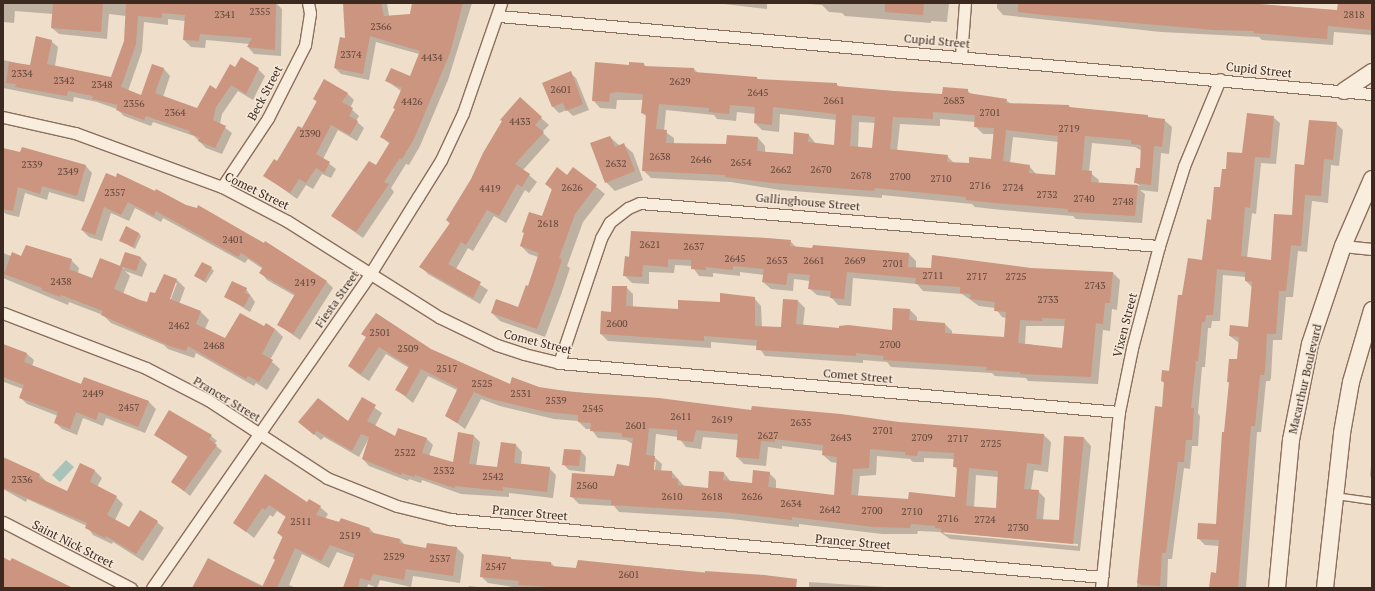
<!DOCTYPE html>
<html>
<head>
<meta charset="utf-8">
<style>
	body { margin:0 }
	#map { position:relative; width:1375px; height:591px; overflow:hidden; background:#eedeca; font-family:"PT Serif",serif }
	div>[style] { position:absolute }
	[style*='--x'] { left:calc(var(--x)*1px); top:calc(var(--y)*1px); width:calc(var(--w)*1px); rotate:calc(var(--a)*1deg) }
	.water>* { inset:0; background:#aac3b8 }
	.shadow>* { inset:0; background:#0003 }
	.building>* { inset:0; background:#cb9580 }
	.roads { filter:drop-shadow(1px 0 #8b6f5e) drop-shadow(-1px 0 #8b6f5e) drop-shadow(0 1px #8b6f5e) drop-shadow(0 -1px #8b6f5e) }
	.lane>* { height:5.5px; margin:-2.75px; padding:0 2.75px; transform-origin:2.75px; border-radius:2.75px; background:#f9eddd }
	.street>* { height:11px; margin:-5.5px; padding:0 5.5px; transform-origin:5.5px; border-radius:5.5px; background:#f9eddd }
	.secondary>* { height:16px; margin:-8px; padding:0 8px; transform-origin:8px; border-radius:8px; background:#f9eddd }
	span { translate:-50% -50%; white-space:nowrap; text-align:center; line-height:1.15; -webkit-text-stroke:3px #f6e9d9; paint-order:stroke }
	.number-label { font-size:10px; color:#604539 }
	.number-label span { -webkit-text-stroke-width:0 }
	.street-label { font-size:12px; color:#3c2a21 }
	.frame { position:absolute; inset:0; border:4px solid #3c2a21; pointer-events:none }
</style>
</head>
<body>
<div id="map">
	<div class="water">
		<i style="clip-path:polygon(66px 460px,74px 467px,60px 482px,52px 475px)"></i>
	</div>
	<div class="shadow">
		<i style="clip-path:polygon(3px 3px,276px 3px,282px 9px,281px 56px,254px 54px,248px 47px,250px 44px,206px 40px,205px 48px,191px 47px,184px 40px,185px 21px,168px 19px,168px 25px,144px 22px,142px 51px,128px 91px,142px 96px,153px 66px,164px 69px,170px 76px,163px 97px,198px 109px,235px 69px,258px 69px,265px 76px,253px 100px,238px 91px,222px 114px,220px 124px,232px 133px,222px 154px,206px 148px,194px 136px,153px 122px,151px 126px,124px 116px,117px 109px,97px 102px,74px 97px,73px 102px,3px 88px,3px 60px,31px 66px,51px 41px,58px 47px,55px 66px,112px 78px,125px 41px,126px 16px,109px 14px,107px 39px,59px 34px,52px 28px,53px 14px,15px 11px,14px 23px,3px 22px)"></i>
		<i style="clip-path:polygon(344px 3px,387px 3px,389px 16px,411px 15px,414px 3px,472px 3px,448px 80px,420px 146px,409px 165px,406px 164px,391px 188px,394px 192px,363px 238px,332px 216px,376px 167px,390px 144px,381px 137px,396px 110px,401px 91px,387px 81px,411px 77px,419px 54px,376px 42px,369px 80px,341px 74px,335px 68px,346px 39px)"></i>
		<i style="clip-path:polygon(716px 3px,767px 3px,767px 9px)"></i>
		<i style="clip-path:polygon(799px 3px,949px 3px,947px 22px,931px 21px,931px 23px,845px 16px,842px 13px,829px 12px,822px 5px)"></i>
		<i style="clip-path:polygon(997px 3px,1246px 3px,1338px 11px,1339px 3px,1372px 3px,1372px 35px,1334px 32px,1333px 45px,1262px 40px,1259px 37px,1161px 32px,1003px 15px,997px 8px)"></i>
		<i style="clip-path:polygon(evenodd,644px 64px,646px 67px,694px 69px,698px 73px,757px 78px,759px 80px,836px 84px,840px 87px,943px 95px,967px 90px,972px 95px,1006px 100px,1011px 104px,1069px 106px,1071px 108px,1119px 112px,1164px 120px,1172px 127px,1169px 154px,1161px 153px,1158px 192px,1140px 190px,1145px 194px,1142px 223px,1076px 219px,1073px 216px,1002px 210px,975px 207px,972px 204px,882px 195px,882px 198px,780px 190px,731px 182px,651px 178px,643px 170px,647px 117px,642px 113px,644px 100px,617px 100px,616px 109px,600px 108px,593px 100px,630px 66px,644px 64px,666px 110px,714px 115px,717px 119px,736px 121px,737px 112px,756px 114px,755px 123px,762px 130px,779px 132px,780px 114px,836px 120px,835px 146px,816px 144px,809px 135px,793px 155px,765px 152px,765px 146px,758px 138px,727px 145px,674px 144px,674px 138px,664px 131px,666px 110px,644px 64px,940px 119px,976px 122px,975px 126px,983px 134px,995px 134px,992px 160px,970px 164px,955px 164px,947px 156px,897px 151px,900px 124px,940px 126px,940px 119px,644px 64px,859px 122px,876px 123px,873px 150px,858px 148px,859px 122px,644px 64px,1013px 137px,1059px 142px,1056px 176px,1037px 175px,1029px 166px,1010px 163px,1013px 137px,644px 64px,1092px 143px,1135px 147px,1142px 151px,1141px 169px,1135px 182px,1140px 186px,1098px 184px,1099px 180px,1089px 172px,1092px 143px)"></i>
		<i style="clip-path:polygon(570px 73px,576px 78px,589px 110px,573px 116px,567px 110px,559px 113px,553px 107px,544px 83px)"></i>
		<i style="clip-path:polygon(347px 93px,354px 100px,350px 108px,359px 116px,356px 121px,364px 128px,357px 141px,338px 130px,323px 159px,336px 169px,331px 178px,322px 174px,313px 189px,306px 185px,297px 199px,264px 175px,278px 163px,303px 130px,317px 102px,314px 99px)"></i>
		<i style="clip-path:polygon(520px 99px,549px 125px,542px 132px,550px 140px,523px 170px,537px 182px,529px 193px,525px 190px,506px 223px,494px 216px,473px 251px,468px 248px,456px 269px,488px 290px,480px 304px,428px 274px,421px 267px,450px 224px,447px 220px)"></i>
		<i style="clip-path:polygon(1273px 117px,1280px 123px,1276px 164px,1261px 163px,1256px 214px,1252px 213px,1247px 258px,1272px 261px,1292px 217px,1305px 166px,1336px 123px,1343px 130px,1339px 166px,1331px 165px,1328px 203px,1312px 201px,1307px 252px,1298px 251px,1293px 297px,1286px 297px,1282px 340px,1273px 340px,1271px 378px,1270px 381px,1266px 381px,1261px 432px,1257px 432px,1246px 588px,1210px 588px,1217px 574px,1219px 546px,1205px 545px,1198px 538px,1217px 525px,1230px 384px,1228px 382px,1238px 360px,1239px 343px,1230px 336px,1249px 328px,1252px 287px,1246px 281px,1246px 277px,1223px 275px,1220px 321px,1212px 321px,1211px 328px,1208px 328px,1205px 367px,1202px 367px,1198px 413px,1200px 416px,1198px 446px,1192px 446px,1190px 469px,1184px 468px,1172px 559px,1168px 559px,1167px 588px,1137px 588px,1156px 408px,1163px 408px,1165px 384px,1162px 381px,1170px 372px,1183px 296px,1203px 261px,1227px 170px)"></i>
		<i style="clip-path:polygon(610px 137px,620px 146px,624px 145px,633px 153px,643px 180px,615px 191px,606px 182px)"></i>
		<i style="clip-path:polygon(23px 148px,86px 166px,92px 173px,84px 202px,49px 192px,47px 200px,25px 193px,19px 217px,6px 214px,3px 211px,3px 150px,21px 153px)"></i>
		<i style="clip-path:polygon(573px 168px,605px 194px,583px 222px,567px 266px,570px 268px,562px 292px,545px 337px,500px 321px,492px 313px,518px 308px,529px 287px,538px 257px,529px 254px,521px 246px,543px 218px,553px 191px,546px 184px,567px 176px)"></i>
		<i style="clip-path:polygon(107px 174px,326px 281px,333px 288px,300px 340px,279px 325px,295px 296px,267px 280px,261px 273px,263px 269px,248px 259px,245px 263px,163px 218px,161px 222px,135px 208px,129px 221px,111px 213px,102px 241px,89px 237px,82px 230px)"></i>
		<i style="clip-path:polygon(139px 233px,141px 236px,135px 249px,120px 240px)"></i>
		<i style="clip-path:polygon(evenodd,790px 241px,796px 247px,813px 249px,814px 246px,909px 254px,916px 261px,916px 268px,1113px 273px,1120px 280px,1117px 310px,1112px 309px,1110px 331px,1103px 330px,1098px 384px,1028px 381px,1026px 378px,995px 376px,992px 373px,891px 367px,887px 362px,863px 360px,863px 363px,765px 356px,758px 346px,711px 342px,711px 348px,608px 341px,601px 334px,626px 287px,633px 294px,633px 307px,679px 311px,754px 298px,761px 306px,762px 327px,782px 328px,798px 301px,805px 308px,803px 326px,893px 332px,894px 309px,910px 310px,917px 317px,917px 322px,945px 324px,952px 331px,952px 335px,1005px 338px,1006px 318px,1002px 317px,995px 308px,979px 306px,962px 294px,923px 291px,917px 284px,853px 278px,851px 306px,838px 305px,831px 297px,817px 295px,809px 288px,810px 281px,794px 279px,793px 291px,771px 289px,763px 282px,764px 275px,740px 272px,740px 276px,713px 273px,713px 277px,699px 276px,692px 266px,675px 265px,674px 273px,649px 272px,649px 284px,632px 283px,625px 276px,626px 257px,790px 241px,1026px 326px,1066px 326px,1063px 349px,1025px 344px,1026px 326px)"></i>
		<i style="clip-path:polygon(evenodd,3px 253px,11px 256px,71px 260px,79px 268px,78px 273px,93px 279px,101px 260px,125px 269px,121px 266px,126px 253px,141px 258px,147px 264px,142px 277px,125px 271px,130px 276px,123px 294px,147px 303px,155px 295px,165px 276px,177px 280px,185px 288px,179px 304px,201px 312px,209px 320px,205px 329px,226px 340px,264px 327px,275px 329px,283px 337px,270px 360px,280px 369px,267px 390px,256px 383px,254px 386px,196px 353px,194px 358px,168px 349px,164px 345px,111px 323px,103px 315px,69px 302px,68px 305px,3px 278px,3px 253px,175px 283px,177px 283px,169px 304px,167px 303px,175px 283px)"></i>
		<i style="clip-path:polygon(211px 268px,214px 271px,206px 283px,195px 276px)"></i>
		<i style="clip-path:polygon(246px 289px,255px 302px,250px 312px,226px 297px)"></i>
		<i style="clip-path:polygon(evenodd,363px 334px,431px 350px,511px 385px,752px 411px,1044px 435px,1051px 442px,1048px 472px,1034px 470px,1031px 490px,1038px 491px,1045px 498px,1043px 520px,1060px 521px,1084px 438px,1091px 446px,1080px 551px,950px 539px,940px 532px,918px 531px,917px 534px,882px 534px,799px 524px,799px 527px,731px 519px,619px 512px,614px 506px,579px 504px,571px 496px,615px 477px,630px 467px,633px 444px,626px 440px,598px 438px,591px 429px,586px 429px,578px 421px,554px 419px,500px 406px,481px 399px,465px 429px,446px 415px,457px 390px,428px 376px,413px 403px,397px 390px,409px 368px,386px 354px,369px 381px,357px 373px,349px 366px,367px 338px,363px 334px,656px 434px,678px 437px,686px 447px,701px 449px,703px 437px,739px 440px,737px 457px,744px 464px,766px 466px,768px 447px,782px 449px,782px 446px,824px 451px,823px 455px,831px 462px,837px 463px,835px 496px,776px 489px,776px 480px,769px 473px,753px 484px,731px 482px,724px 473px,709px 489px,685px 487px,672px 472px,661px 471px,662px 464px,654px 457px,656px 434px,363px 334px,877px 456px,910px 459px,913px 462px,924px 462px,924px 458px,954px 459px,954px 466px,958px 470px,956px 498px,909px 500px,858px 496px,860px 476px,876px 475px,877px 456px,363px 334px,654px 462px,656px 462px,654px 475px,654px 462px,363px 334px,976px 475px,998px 477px,997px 509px,974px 508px,976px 475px,363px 334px,943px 532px,1078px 544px,1078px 546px,945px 534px,943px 532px)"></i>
		<i style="clip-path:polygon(3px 344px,27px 354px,34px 360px,32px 366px,82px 385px,84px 378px,149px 402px,156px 409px,145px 433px,106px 418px,103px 426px,83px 418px,77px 435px,62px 429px,56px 423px,58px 416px,27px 404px,20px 397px,23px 389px,4px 382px,3px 384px)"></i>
		<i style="clip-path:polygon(362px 399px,382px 413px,375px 426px,396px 437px,426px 438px,433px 445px,429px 456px,454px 463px,459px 433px,474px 436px,480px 442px,476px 466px,498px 468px,516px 445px,522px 452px,521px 465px,549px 468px,556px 475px,553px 498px,509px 493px,509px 497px,461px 494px,422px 480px,421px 483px,409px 479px,408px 481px,369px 466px,363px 459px,369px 438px,359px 457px,324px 437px,321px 440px,300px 422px,348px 423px)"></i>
		<i style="clip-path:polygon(169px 411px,211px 436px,217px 441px,214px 444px,222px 451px,190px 496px,173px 482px,189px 458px,155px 435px)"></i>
		<i style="clip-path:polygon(581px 451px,586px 457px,585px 472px,569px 470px,563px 464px)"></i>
		<i style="clip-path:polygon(1372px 454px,1372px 478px,1370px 476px)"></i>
		<i style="clip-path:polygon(3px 458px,40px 475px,47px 482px,67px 493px,81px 464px,95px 471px,102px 478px,97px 487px,116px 497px,123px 504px,115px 520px,130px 528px,157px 522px,164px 528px,143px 561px,113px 542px,112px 544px,93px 535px,87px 526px,27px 499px,26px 502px,3px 489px)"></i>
		<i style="clip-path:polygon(265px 475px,307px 504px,320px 507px,328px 514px,325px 519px,370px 529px,375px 534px,400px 539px,405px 545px,427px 549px,428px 544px,457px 548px,464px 555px,460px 583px,413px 576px,411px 587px,380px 580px,377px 588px,368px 584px,367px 588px,343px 588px,354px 558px,337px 552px,329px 568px,302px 554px,289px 585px,296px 588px,196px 588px,208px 559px,263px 586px,276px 560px,283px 538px,278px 533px,287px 518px,277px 511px,273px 517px,270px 515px,254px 538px,234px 522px)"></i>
		<i style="clip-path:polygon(511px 558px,514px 561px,551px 563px,555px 567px,576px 569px,578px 561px,790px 580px,796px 588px,519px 588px,488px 583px,481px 576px)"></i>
		<i style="clip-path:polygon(809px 582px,884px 587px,885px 588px,809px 588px)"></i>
		<i style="clip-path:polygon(469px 586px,486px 588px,468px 588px)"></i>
	</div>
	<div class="building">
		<i style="clip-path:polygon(53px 3px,103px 3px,101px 32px,51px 28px)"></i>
		<i style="clip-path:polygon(126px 3px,276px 3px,275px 50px,247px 47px,252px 38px,200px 34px,199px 41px,183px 40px,185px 15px,162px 13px,162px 18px,138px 16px,136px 44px,121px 87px,141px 95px,152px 64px,164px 68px,155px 93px,197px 108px,210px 85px,216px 89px,230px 64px,235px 67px,241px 57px,259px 68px,246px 94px,231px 85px,216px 107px,213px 120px,226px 126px,215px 148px,198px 141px,200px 138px,189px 133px,190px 131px,146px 116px,144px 120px,116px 110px,118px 105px,92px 99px,93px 96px,68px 91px,67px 96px,15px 87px,16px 84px,6px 83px,9px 62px,30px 65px,36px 36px,52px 40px,47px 64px,111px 77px,124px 41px)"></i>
		<i style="clip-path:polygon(343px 3px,381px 3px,384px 16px,410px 14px,412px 3px,463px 3px,450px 53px,414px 139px,402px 159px,400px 158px,384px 182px,389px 184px,356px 232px,331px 216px,369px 161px,376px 165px,390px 142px,380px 137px,395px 109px,393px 108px,402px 88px,385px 81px,391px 68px,410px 76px,420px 51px,370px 36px,363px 74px,334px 68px,340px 37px,345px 38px)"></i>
		<i style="clip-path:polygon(885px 3px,924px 3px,923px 15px,885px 12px)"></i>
		<i style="clip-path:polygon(1018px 3px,1244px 3px,1337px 10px,1338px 3px,1372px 3px,1372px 30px,1328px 26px,1327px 39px,1314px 38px,1254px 33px,1254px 31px,1214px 30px,1043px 15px,1018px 12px)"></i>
		<i style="clip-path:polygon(evenodd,595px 62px,629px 65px,629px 62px,644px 63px,644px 66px,694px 68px,694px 72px,757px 77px,757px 79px,837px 83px,837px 86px,894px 91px,942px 94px,943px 87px,968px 89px,968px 93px,1007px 99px,1006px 103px,1069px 105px,1069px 107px,1148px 115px,1148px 117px,1165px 119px,1162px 147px,1154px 146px,1151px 185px,1134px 183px,1136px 168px,1140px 168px,1141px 145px,1131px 144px,1131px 140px,1085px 136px,1082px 170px,1092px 171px,1091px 182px,1138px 185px,1135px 216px,1068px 212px,1068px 209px,994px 203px,966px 200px,966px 197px,875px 188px,874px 191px,772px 183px,725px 177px,725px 175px,642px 171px,646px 114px,641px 113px,643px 94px,618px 92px,610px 93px,609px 102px,592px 101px,595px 62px,659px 104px,709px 108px,709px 112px,729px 114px,730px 105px,755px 107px,754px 123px,772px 125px,773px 107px,836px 114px,834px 145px,808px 142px,809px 134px,794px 132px,793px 154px,757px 151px,758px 137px,727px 135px,726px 144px,666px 143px,667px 130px,656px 129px,659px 104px,595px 62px,933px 112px,975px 115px,974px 127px,994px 128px,991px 159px,969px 157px,969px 163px,947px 162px,948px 155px,890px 149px,893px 117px,933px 119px,933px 112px,595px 62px,852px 115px,875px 117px,872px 148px,850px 146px,852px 115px,595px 62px,1006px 130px,1058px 136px,1055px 175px,1029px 173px,1030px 165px,1003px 161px,1006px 130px)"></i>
		<i style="clip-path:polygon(571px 71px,583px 104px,566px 111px,563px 103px,552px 107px,542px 83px)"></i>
		<i style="clip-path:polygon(324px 79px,348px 93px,342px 102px,353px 108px,349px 116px,358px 121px,350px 135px,331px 125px,316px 154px,330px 162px,324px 173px,316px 168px,306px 183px,299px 179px,290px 193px,263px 176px,274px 159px,277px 161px,298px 126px,302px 128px,317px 101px,313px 99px)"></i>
		<i style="clip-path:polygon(520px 97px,542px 117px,535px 125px,544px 132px,515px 164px,530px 174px,522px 187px,517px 184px,499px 216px,487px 210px,466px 245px,461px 242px,448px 264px,481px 282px,473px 298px,419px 267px,450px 223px,446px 220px,471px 179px,483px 153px,502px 121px,500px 120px)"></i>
		<i style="clip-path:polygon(1247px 113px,1274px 116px,1270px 158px,1255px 157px,1250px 208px,1245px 207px,1241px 256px,1271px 260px,1274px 214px,1292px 215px,1295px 164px,1304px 165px,1309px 120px,1337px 122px,1333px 160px,1324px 159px,1321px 196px,1305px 195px,1301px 246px,1291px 245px,1286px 291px,1279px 291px,1276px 334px,1267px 334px,1265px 371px,1264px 375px,1260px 375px,1255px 426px,1251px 426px,1238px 588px,1209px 588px,1211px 572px,1216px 573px,1219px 540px,1197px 539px,1198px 523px,1216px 524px,1222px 432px,1224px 432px,1229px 382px,1227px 382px,1229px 359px,1237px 359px,1239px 337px,1229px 336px,1230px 325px,1248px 327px,1252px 282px,1245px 281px,1245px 272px,1217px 269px,1213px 315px,1206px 315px,1205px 322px,1202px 322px,1198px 361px,1196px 361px,1191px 408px,1194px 408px,1192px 440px,1186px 440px,1184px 462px,1178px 462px,1166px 553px,1162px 553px,1160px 586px,1141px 585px,1137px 583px,1155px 406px,1162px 407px,1164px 382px,1161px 381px,1162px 370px,1169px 371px,1178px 295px,1182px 295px,1188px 258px,1202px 260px,1207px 219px,1211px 220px,1214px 187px,1220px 187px,1222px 169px,1226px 169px,1227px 152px,1242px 153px)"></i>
		<i style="clip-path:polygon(610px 136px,615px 147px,624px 143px,635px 171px,605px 183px,590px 143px)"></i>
		<i style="clip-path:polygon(22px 147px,86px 165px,77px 196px,42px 186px,40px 194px,18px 187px,13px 211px,3px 209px,3px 148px,20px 152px)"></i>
		<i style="clip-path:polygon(557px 167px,567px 175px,573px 167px,597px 185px,575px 214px,559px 258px,562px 259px,554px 284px,537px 329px,491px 313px,496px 299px,518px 307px,526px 285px,528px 286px,539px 253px,520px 246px,524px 233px,522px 232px,529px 212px,542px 216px,552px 189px,545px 184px)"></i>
		<i style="clip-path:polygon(106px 173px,116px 177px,117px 173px,155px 191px,156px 189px,186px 205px,197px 208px,198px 205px,264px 243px,265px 241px,327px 281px,293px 334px,277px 325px,295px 294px,259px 273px,263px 267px,241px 253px,238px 257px,156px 211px,154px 216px,128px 202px,121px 215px,104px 207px,95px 235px,81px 230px)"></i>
		<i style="clip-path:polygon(126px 226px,139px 233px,133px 247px,119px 241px)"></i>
		<i style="clip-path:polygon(evenodd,631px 231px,767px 238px,791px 240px,790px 246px,812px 248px,813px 245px,909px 253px,908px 267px,931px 268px,932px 255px,1031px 268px,1113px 272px,1110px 303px,1105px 303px,1103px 324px,1096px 323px,1091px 377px,1020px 374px,1020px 372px,986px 370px,987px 367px,883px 360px,884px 356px,856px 353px,856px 356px,756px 350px,757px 340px,704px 336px,704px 341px,600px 334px,601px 311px,611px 312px,612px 286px,627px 286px,626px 306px,678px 309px,678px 300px,720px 302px,720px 293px,755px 297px,755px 326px,781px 327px,783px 299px,798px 300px,796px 324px,839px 328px,839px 326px,848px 325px,892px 330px,893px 308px,910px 309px,909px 320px,945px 323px,945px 333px,1004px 337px,1006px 312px,994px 311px,995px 302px,970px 299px,971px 294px,960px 293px,960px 287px,915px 284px,916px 278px,847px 272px,844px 299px,830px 298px,831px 291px,808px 289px,810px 275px,788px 273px,786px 285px,762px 282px,764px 269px,733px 266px,733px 270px,706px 267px,706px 270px,691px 269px,691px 260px,668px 259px,668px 267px,643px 265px,642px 277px,623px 276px,625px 256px,629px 257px,631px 231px,1042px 318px,1065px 319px,1062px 348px,1018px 343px,1020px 320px,1042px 321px,1042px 318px)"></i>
		<i style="clip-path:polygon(26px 245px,72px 259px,69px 269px,92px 278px,100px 258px,123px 267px,114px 289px,140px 300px,147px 302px,150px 292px,155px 293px,164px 274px,177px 279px,170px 299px,201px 311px,196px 324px,225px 338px,240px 313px,264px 326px,266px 323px,275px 329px,262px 354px,273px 360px,259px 382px,248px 376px,246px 379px,188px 346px,186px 351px,172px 347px,101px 315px,103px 311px,61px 295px,60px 297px,42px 290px,42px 288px,4px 274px,12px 252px,21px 256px)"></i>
		<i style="clip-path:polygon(125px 252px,141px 257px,136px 271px,120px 266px)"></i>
		<i style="clip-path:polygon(202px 262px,212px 267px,204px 281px,194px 276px)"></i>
		<i style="clip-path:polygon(232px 281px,247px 288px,245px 293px,250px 295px,244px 307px,224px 297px)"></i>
		<i style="clip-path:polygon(evenodd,376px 313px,431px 349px,510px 384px,512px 377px,539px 387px,571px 392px,659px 398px,751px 410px,752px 406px,841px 414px,899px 422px,1044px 434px,1041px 465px,1027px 463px,1024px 489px,1039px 490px,1036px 519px,1059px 520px,1064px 436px,1084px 437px,1073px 544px,941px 532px,942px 529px,935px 528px,935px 526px,911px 524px,910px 528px,874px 527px,792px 517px,792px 520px,723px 512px,611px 505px,611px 500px,570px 497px,572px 473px,614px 476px,617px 464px,629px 466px,633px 438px,622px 437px,622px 433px,590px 431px,591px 423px,578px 422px,578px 415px,546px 412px,491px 399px,474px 392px,457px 423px,445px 416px,458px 388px,421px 369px,406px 396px,395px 390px,409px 366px,379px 347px,361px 374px,348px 366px,366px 337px,361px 334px,376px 313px,649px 428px,677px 430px,677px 440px,693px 442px,696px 430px,738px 434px,736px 457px,759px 459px,761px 441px,775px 442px,775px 439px,823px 445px,822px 455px,837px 457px,834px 495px,768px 487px,770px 472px,753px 470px,752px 483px,723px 480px,724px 472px,709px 471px,708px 488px,678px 485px,678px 479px,672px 478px,672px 471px,654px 470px,655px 456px,646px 455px,649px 428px,376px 313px,870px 449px,905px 452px,905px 455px,917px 456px,918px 451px,954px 453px,953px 467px,957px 467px,955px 497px,909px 492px,908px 499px,851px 495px,853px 469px,869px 468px,870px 449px,376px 313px,969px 468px,998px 471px,996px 508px,966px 506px,969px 468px)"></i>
		<i style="clip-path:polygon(3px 344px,27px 353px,24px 362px,81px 384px,84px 377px,149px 401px,138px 427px,99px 412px,96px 420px,76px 412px,70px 429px,54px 423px,58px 412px,19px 398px,24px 385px,3px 377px)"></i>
		<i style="clip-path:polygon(362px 397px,376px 405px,367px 421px,395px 436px,398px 428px,427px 438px,422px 453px,453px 462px,458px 432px,474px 435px,469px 464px,497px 467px,501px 442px,516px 444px,514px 463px,550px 467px,547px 492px,503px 487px,503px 491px,455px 486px,454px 488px,415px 475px,414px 477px,402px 473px,401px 475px,362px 459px,369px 437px,361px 434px,352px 451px,317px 431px,314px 435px,298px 422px,318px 398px,348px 421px)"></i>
		<i style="clip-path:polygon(169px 410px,212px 435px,209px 439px,217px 445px,184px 491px,171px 482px,188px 456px,154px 435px)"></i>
		<i style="clip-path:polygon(564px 449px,581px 450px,579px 466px,562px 465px)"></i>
		<i style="clip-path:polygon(3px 457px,40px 474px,39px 478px,67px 491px,80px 463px,95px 470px,90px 482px,117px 496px,107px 515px,129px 527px,140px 510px,158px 521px,136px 554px,106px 536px,105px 538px,85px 528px,87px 523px,3px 488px)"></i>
		<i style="clip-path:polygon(265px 474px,307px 502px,309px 499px,321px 506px,316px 515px,339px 522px,341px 518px,370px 528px,369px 532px,400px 539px,399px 543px,426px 548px,427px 543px,457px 547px,453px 576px,406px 569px,404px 580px,373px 574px,370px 581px,360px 578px,358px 588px,343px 588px,355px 554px,330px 545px,321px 561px,295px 548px,277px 588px,192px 588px,208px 558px,262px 587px,275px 560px,273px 558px,283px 536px,277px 533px,286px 516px,269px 505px,265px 510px,262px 508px,246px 532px,233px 523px)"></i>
		<i style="clip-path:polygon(482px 554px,511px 557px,511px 559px,551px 562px,551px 566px,576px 568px,578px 560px,705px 573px,705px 571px,764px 575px,797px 579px,796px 588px,566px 588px,518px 585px,519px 581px,480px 577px)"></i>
		<i style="clip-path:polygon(3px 557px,10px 561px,12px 558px,73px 588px,3px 588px)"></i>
	</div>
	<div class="roads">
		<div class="lane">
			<i style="--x:1336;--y:496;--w:36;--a:8"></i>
		</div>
		<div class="street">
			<i style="--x:499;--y:16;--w:876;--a:5.11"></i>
			<i style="--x:961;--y:56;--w:53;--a:-85.7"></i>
			<i style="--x:3;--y:117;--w:74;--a:12.5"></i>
			<i style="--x:75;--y:133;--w:157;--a:20.2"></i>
			<i style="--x:222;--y:187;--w:73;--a:27.6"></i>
			<i style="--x:287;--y:221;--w:180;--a:32.3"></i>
			<i style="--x:439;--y:317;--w:64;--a:25.8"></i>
			<i style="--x:497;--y:345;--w:28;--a:18"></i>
			<i style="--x:524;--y:354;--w:36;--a:14"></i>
			<i style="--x:559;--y:363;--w:562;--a:5"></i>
			<i style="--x:222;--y:187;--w:83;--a:-56.3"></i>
			<i style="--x:268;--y:118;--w:82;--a:-63.1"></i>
			<i style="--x:305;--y:45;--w:32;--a:-81"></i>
			<i style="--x:310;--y:13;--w:10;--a:-101"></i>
			<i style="--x:1343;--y:246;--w:29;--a:6"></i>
			<i style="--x:3;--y:313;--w:153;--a:21"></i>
			<i style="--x:146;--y:368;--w:70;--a:27.3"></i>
			<i style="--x:208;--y:400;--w:142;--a:33.2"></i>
			<i style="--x:327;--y:478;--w:75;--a:21.8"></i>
			<i style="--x:397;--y:506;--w:55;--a:13.8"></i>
			<i style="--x:450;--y:519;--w:655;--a:5.08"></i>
			<i style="--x:559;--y:363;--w:132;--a:-71.4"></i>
			<i style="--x:601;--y:238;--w:18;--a:-61"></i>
			<i style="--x:610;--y:222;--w:23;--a:-38"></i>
			<i style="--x:628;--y:208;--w:13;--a:-23"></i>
			<i style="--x:640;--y:203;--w:521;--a:4.74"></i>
			<i style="--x:3;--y:522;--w:144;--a:27.3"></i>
			<i style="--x:152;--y:588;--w:382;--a:-55.2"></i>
			<i style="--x:370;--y:274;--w:91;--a:-58.1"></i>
			<i style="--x:418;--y:197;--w:44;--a:-58.1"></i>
			<i style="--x:441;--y:160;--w:52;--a:-64.9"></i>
			<i style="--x:463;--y:113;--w:116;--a:-70.9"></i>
			<i style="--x:1101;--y:588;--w:177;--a:-84.2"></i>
			<i style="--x:1119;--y:412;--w:65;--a:-78.5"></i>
			<i style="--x:1132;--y:348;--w:106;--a:-75.2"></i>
			<i style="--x:1159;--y:246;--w:84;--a:-72.6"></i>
			<i style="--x:1184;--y:166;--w:94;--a:-67.5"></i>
		</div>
		<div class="secondary">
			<i style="--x:1344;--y:91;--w:34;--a:-34"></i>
			<i style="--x:1277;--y:588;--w:149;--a:-84.6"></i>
			<i style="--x:1291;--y:440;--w:98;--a:-78.8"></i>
			<i style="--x:1310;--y:344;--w:103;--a:-71.4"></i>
			<i style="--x:1343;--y:246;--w:73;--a:-66.6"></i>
			<i style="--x:1325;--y:588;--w:156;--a:-83.7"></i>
			<i style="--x:1342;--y:433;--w:52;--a:-80"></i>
			<i style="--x:1351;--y:382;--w:75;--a:-73.7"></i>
		</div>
	</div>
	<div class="number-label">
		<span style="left:260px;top:12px">2355</span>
		<span style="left:225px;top:15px">2341</span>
		<span style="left:1354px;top:15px">2818</span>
		<span style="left:381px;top:27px">2366</span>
		<span style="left:351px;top:55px">2374</span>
		<span style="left:432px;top:58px">4434</span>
		<span style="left:22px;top:74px">2334</span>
		<span style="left:64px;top:81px">2342</span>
		<span style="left:680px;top:82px">2629</span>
		<span style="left:102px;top:85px">2348</span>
		<span style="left:561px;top:90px">2601</span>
		<span style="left:758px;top:93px">2645</span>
		<span style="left:834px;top:101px">2661</span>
		<span style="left:954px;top:101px">2683</span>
		<span style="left:412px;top:102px">4426</span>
		<span style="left:134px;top:104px">2356</span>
		<span style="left:175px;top:113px">2364</span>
		<span style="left:990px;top:113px">2701</span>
		<span style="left:520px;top:122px">4433</span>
		<span style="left:1069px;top:129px">2719</span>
		<span style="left:310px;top:134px">2390</span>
		<span style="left:660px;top:157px">2638</span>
		<span style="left:701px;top:160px">2646</span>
		<span style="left:741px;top:163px">2654</span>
		<span style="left:616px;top:164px">2632</span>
		<span style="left:32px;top:165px">2339</span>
		<span style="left:781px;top:170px">2662</span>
		<span style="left:821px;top:170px">2670</span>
		<span style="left:68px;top:172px">2349</span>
		<span style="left:861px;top:176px">2678</span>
		<span style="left:900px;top:177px">2700</span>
		<span style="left:941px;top:179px">2710</span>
		<span style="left:980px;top:186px">2716</span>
		<span style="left:572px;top:188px">2626</span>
		<span style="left:1013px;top:188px">2724</span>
		<span style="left:490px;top:189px">4419</span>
		<span style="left:115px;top:193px">2357</span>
		<span style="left:1047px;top:195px">2732</span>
		<span style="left:1084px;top:199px">2740</span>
		<span style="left:1123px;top:202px">2748</span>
		<span style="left:548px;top:224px">2618</span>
		<span style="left:233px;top:240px">2401</span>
		<span style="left:650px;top:245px">2621</span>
		<span style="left:694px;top:247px">2637</span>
		<span style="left:735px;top:259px">2645</span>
		<span style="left:777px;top:261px">2653</span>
		<span style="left:814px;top:261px">2661</span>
		<span style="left:855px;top:261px">2669</span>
		<span style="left:893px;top:264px">2701</span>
		<span style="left:933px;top:276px">2711</span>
		<span style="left:977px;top:277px">2717</span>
		<span style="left:1016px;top:277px">2725</span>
		<span style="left:61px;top:282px">2438</span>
		<span style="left:305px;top:283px">2419</span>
		<span style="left:1095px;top:286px">2743</span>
		<span style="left:1048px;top:300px">2733</span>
		<span style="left:617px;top:324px">2600</span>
		<span style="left:179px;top:326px">2462</span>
		<span style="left:380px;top:333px">2501</span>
		<span style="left:890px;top:345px">2700</span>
		<span style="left:214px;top:346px">2468</span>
		<span style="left:408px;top:349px">2509</span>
		<span style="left:447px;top:369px">2517</span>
		<span style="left:482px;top:384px">2525</span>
		<span style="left:93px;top:394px">2449</span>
		<span style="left:521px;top:394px">2531</span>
		<span style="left:556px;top:401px">2539</span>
		<span style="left:129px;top:408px">2457</span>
		<span style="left:593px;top:409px">2545</span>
		<span style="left:681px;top:417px">2611</span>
		<span style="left:722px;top:420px">2619</span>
		<span style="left:801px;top:423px">2635</span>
		<span style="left:636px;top:426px">2601</span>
		<span style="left:883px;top:431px">2701</span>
		<span style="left:768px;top:436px">2627</span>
		<span style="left:841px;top:438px">2643</span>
		<span style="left:922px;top:438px">2709</span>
		<span style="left:958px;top:439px">2717</span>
		<span style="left:991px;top:444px">2725</span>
		<span style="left:405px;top:453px">2522</span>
		<span style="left:444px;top:471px">2532</span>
		<span style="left:493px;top:477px">2542</span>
		<span style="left:22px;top:480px">2336</span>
		<span style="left:587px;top:486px">2560</span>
		<span style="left:672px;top:497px">2610</span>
		<span style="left:712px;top:497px">2618</span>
		<span style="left:752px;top:497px">2626</span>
		<span style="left:791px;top:504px">2634</span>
		<span style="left:830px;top:510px">2642</span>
		<span style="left:872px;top:511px">2700</span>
		<span style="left:912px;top:512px">2710</span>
		<span style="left:948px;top:519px">2716</span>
		<span style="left:985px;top:520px">2724</span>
		<span style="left:301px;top:522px">2511</span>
		<span style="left:1018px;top:528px">2730</span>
		<span style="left:350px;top:536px">2519</span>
		<span style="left:394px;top:557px">2529</span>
		<span style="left:440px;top:559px">2537</span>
		<span style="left:496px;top:567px">2547</span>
		<span style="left:629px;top:575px">2601</span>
	</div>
	<div class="street-label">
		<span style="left:937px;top:41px;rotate:5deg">Cupid Street</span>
		<span style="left:1259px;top:70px;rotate:6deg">Cupid Street</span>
		<span style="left:265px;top:93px;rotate:-62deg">Beck Street</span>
		<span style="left:257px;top:191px;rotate:26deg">Comet Street</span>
		<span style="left:808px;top:202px;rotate:5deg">Gallinghouse Street</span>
		<span style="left:337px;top:299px;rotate:-55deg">Fiesta Street</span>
		<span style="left:1125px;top:325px;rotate:-76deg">Vixen Street</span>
		<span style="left:538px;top:342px;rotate:14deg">Comet Street</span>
		<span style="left:858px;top:376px;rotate:5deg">Comet Street</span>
		<span style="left:1305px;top:379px;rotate:-77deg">Macarthur Boulevard</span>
		<span style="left:227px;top:399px;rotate:31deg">Prancer Street</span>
		<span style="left:530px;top:513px;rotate:5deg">Prancer Street</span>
		<span style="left:853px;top:542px;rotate:5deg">Prancer Street</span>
		<span style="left:73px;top:544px;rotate:27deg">Saint Nick Street</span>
	</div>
	<div class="frame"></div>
</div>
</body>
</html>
